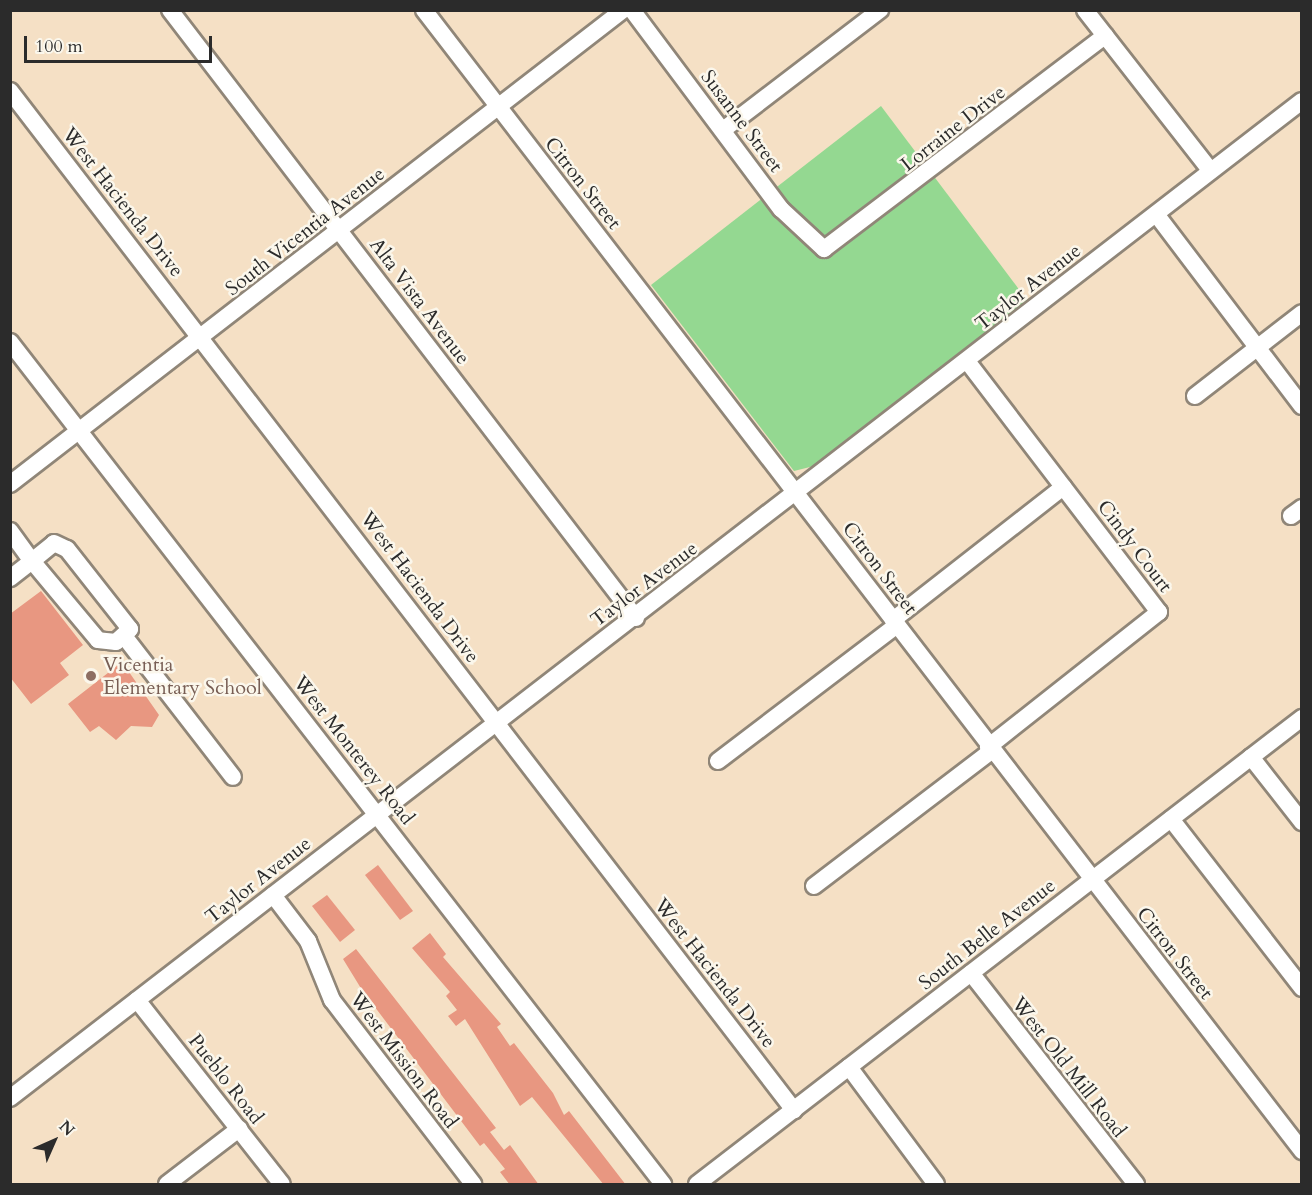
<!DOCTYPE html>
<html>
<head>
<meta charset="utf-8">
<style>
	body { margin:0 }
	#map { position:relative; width:1312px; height:1195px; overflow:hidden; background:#f5e0c5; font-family:Cardo,serif }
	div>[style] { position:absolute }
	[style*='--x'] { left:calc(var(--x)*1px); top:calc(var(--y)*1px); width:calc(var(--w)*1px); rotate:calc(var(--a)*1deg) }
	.green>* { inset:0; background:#94d891 }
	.building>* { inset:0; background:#e89781 }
	.roads { filter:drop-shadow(2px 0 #908678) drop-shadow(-2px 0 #908678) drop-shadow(0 2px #908678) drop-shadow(0 -2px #908678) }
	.minor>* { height:16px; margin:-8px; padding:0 8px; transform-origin:8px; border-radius:8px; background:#fff }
	.dots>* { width:16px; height:16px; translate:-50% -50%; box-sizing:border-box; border:3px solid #fbf7ec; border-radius:50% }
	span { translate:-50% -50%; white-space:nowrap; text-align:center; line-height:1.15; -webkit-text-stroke:5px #fbf7ec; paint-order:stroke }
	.street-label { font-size:20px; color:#2b2b2b }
	.education-label { font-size:20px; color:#785e54 }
	.left { translate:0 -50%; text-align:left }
	.frame { position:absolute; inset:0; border:12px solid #2b2b2b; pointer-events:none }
	.north { position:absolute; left:24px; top:1111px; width:60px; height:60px; -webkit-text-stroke:4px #fbf7ec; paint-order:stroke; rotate:45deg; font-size:16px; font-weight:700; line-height:24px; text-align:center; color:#2b2b2b }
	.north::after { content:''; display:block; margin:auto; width:21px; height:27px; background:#2b2b2b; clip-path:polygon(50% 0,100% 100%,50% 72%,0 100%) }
	.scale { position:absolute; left:24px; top:36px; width:188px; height:27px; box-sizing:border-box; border:3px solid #2b2b2b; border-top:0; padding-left:8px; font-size:18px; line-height:21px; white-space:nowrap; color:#2b2b2b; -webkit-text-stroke:4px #fbf7ec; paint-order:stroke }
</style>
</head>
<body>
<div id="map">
	<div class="green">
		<i style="clip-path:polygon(881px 106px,1027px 300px,814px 466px,794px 471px,651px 285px)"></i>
	</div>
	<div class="building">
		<i style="clip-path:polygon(41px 591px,83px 645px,60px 663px,69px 675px,31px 704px,10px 677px,10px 614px)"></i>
		<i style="clip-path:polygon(122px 662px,159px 715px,152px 727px,131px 726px,116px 740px,99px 726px,90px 732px,68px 704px)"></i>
		<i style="clip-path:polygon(378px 865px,413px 911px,400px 920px,365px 875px)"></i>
		<i style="clip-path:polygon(327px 895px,355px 930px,340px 942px,312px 906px)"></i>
		<i style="clip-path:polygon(430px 933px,446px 954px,443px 957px,501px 1024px,497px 1027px,510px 1046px,514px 1043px,553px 1093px,564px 1115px,569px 1111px,626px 1185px,604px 1185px,532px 1097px,520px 1106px,465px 1019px,456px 1026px,448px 1016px,457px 1010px,446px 996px,450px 992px,412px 948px)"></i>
		<i style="clip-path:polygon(356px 949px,496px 1128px,490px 1132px,504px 1150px,510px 1145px,539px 1185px,510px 1185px,500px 1172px,505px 1169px,484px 1143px,480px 1146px,362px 990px,343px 959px)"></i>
	</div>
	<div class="roads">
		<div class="minor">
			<i style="--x:170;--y:10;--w:766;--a:52.53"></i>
			<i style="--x:424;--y:10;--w:1440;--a:52.42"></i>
			<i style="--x:632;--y:10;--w:249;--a:53.2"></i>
			<i style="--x:781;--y:209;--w:59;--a:42.9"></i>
			<i style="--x:824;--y:249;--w:353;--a:-37.2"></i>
			<i style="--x:1085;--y:10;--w:204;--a:52"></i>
			<i style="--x:10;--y:91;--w:1286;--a:52.43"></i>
			<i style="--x:723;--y:130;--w:198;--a:-37.4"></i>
			<i style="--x:1156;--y:214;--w:241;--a:52.8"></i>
			<i style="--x:10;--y:342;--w:1066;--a:52.21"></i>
			<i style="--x:967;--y:361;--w:316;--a:52.6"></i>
			<i style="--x:1159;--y:612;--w:218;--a:141.7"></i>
			<i style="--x:1195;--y:396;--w:135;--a:-37.8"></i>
			<i style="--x:10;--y:484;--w:775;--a:-37.71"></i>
			<i style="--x:1291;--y:516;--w:14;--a:-36"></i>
			<i style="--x:10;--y:531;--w:37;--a:54"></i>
			<i style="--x:32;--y:561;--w:28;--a:142"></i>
			<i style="--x:54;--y:543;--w:14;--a:25"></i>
			<i style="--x:67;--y:549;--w:102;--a:51.8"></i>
			<i style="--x:130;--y:629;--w:19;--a:137"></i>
			<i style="--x:116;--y:642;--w:18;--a:-174"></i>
			<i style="--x:98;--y:640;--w:103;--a:-129.9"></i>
			<i style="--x:32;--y:561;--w:28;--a:-39"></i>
			<i style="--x:893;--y:620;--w:216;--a:-38"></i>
			<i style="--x:124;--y:636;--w:178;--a:52.3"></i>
			<i style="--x:1251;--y:757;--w:83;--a:51.9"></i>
			<i style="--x:718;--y:761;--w:225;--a:-37.2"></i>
			<i style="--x:1171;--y:819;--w:214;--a:52.2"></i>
			<i style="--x:814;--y:886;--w:223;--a:-37.3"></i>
			<i style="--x:273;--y:895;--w:58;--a:52.7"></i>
			<i style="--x:308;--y:941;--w:64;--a:67.9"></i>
			<i style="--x:332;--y:1000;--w:232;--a:52.5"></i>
			<i style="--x:971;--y:973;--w:268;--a:52"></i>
			<i style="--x:137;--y:1000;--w:234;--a:51.8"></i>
			<i style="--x:849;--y:1067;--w:146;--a:53.4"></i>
			<i style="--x:10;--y:1098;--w:1632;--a:-37.66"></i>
			<i style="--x:167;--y:1184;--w:91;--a:-37.4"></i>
			<i style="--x:697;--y:1184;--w:764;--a:-37.61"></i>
		</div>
	</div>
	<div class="dots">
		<i style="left:91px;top:676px;background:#8d6e63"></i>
	</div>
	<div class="street-label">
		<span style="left:742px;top:121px;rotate:53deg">Susanne Street</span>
		<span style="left:953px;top:128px;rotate:-38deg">Lorraine Drive</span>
		<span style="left:583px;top:183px;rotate:52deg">Citron Street</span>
		<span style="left:123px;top:202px;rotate:52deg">West Hacienda Drive</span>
		<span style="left:305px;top:231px;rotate:-38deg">South Vicentia Avenue</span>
		<span style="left:1028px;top:287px;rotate:-38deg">Taylor Avenue</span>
		<span style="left:420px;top:301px;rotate:53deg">Alta Vista Avenue</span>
		<span style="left:1135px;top:546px;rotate:53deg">Cindy Court</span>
		<span style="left:880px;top:568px;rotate:53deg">Citron Street</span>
		<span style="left:644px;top:584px;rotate:-37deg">Taylor Avenue</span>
		<span style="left:420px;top:587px;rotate:53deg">West Hacienda Drive</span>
		<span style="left:354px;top:750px;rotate:52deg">West Monterey Road</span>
		<span style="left:258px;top:880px;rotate:-38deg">Taylor Avenue</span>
		<span style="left:987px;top:934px;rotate:-38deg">South Belle Avenue</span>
		<span style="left:1175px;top:953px;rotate:52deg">Citron Street</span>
		<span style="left:715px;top:973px;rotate:52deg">West Hacienda Drive</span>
		<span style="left:404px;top:1060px;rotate:53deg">West Mission Road</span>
		<span style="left:1069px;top:1067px;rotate:52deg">West Old Mill Road</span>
		<span style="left:226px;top:1079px;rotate:52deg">Pueblo Road</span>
	</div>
	<div class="education-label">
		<span class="left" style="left:103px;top:676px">Vicentia<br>Elementary School</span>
	</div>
	<div class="frame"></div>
	<div class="north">N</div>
	<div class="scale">100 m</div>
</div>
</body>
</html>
